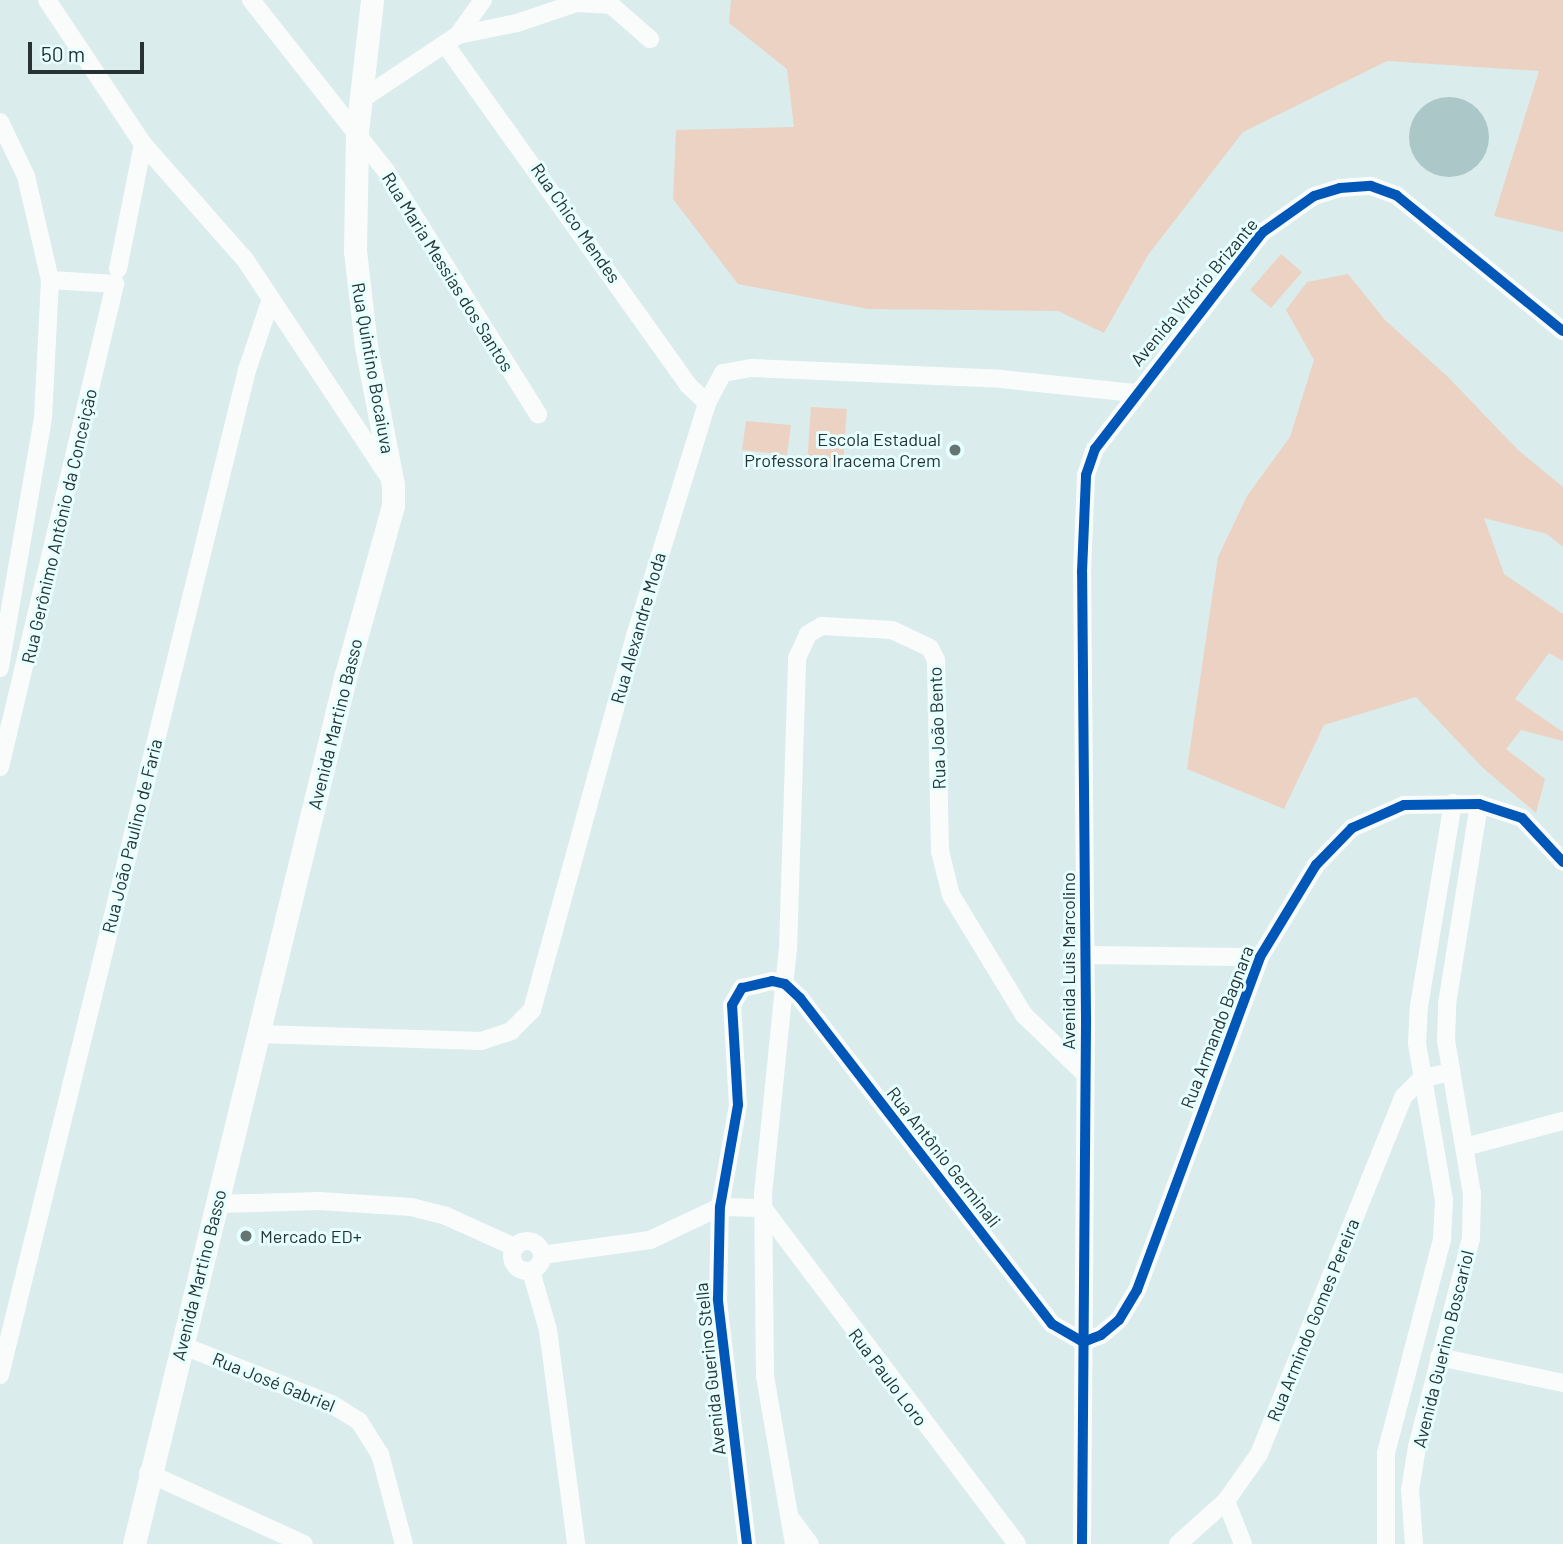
<!DOCTYPE html>
<html>
<head>
<meta charset="utf-8">
<style>
	body { margin:0 }
	#map { position:relative; width:1563px; height:1544px; overflow:hidden; background:#dbecec; font-family:Barlow,sans-serif }
	div>[style] { position:absolute }
	[style*='--x'] { left:calc(var(--x)*1px); top:calc(var(--y)*1px); width:calc(var(--w)*1px); rotate:calc(var(--a)*1deg) }
	.green>* { inset:0; background:#ecd2c3 }
	.building>* { inset:0; background:#abc7c7 }
	.round { border-radius:50% }
	.minor>* { height:18px; margin:-9px; padding:0 9px; transform-origin:9px; border-radius:9px; background:#fafcfc }
	.minor>.ring { margin:-9px; padding:0; box-sizing:content-box; background:none; border:18px solid #fafcfc; border-radius:50% }
	.tertiary>* { height:23px; margin:-11.5px; padding:0 11.5px; transform-origin:11.5px; border-radius:11.5px; background:#fafcfc }
	.cycleway>* { height:10px; margin:-5px; padding:0 5px; transform-origin:5px; border-radius:5px; background:#0057b8 }
	.dots>* { width:19px; height:19px; translate:-50% -50%; box-sizing:border-box; border:4px solid #e6ffff; border-radius:50% }
	span { translate:-50% -50%; white-space:nowrap; text-align:center; line-height:1.15; -webkit-text-stroke:6px #e6ffff; paint-order:stroke }
	.street-label { font-size:18px; color:#273333 }
	.poi-label { font-size:18px; color:#273333 }
	.right { translate:-100% -50%; text-align:right }
	.left { translate:0 -50%; text-align:left }
	.scale { position:absolute; left:28px; top:42px; width:116px; height:32px; box-sizing:border-box; border:4px solid #273333; border-top:0; padding-left:9px; font-size:21px; line-height:24px; white-space:nowrap; color:#273333; -webkit-text-stroke:5px #e6ffff; paint-order:stroke }
</style>
</head>
<body>
<div id="map">
	<div class="green">
		<i style="clip-path:polygon(731px 0,1563px 0,1563px 232px,1494px 216px,1539px 71px,1387px 61px,1243px 132px,1148px 255px,1104px 333px,1058px 311px,868px 309px,738px 284px,673px 199px,676px 130px,794px 127px,787px 69px,729px 23px)"></i>
		<i style="clip-path:polygon(1281px 254px,1302px 272px,1271px 308px,1250px 290px)"></i>
		<i style="clip-path:polygon(1348px 274px,1385px 320px,1448px 377px,1518px 450px,1563px 487px,1563px 547px,1547px 534px,1484px 518px,1504px 574px,1563px 614px,1563px 661px,1549px 653px,1515px 699px,1563px 732px,1563px 741px,1521px 730px,1506px 749px,1545px 779px,1536px 813px,1483px 768px,1416px 697px,1324px 725px,1284px 809px,1187px 769px,1218px 557px,1247px 496px,1290px 437px,1314px 360px,1286px 310px,1307px 282px)"></i>
		<i style="clip-path:polygon(811px 407px,847px 409px,843px 465px,807px 465px)"></i>
		<i style="clip-path:polygon(746px 421px,791px 425px,787px 455px,742px 450px)"></i>
	</div>
	<div class="building">
		<i class="round" style="left:1409px;top:97px;width:80px;height:80px"></i>
	</div>
	<div class="minor">
		<i style="--x:47;--y:0;--w:173;--a:56.3"></i>
		<i style="--x:143;--y:144;--w:156;--a:48.6"></i>
		<i style="--x:246;--y:261;--w:259;--a:56.5"></i>
		<i style="--x:251;--y:0;--w:218;--a:51.7"></i>
		<i style="--x:386;--y:171;--w:287;--a:58"></i>
		<i style="--x:458;--y:35;--w:43;--a:-54.5"></i>
		<i style="--x:445;--y:44;--w:419;--a:54.5"></i>
		<i style="--x:688;--y:385;--w:26;--a:43"></i>
		<i style="--x:362;--y:99;--w:115;--a:-33.7"></i>
		<i style="--x:458;--y:35;--w:60;--a:-11.5"></i>
		<i style="--x:517;--y:23;--w:62;--a:-18.7"></i>
		<i style="--x:576;--y:3;--w:35;--a:3"></i>
		<i style="--x:611;--y:5;--w:52;--a:41.1"></i>
		<i style="--x:0;--y:122;--w:60;--a:64.3"></i>
		<i style="--x:26;--y:176;--w:107;--a:77"></i>
		<i style="--x:50;--y:280;--w:138;--a:92.9"></i>
		<i style="--x:43;--y:418;--w:254;--a:99.8"></i>
		<i style="--x:118;--y:269;--w:127;--a:-78.7"></i>
		<i style="--x:0;--y:767;--w:497;--a:-76.6"></i>
		<i style="--x:115;--y:284;--w:65;--a:-176.5"></i>
		<i style="--x:1086;--y:955;--w:174;--a:0.7"></i>
		<i style="--x:258;--y:1034;--w:223;--a:1.8"></i>
		<i style="--x:481;--y:1041;--w:32;--a:-18"></i>
		<i style="--x:511;--y:1031;--w:30;--a:-45"></i>
		<i style="--x:532;--y:1010;--w:388;--a:-74.6"></i>
		<i style="--x:635;--y:636;--w:244;--a:-72.8"></i>
		<i style="--x:707;--y:403;--w:34;--a:-62"></i>
		<i style="--x:723;--y:373;--w:29;--a:-10"></i>
		<i style="--x:752;--y:368;--w:249;--a:2.5"></i>
		<i style="--x:1001;--y:379;--w:134;--a:6"></i>
		<i style="--x:1465;--y:1147;--w:101;--a:-14.9"></i>
		<i style="--x:218;--y:1204;--w:101;--a:-1.7"></i>
		<i style="--x:319;--y:1201;--w:92;--a:3.7"></i>
		<i style="--x:411;--y:1207;--w:36;--a:14"></i>
		<i style="--x:446;--y:1216;--w:76;--a:24.2"></i>
		<i class="ring" style="left:512px;top:1241px;width:12px;height:12px"></i>
		<i style="--x:542;--y:1255;--w:109;--a:-7.9"></i>
		<i style="--x:650;--y:1240;--w:77;--a:-25.2"></i>
		<i style="--x:720;--y:1207;--w:43;--a:1.3"></i>
		<i style="--x:763;--y:1208;--w:421;--a:52.9"></i>
		<i style="--x:531;--y:1271;--w:61;--a:73.9"></i>
		<i style="--x:548;--y:1330;--w:216;--a:82.5"></i>
		<i style="--x:181;--y:1345;--w:163;--a:21.5"></i>
		<i style="--x:333;--y:1405;--w:31;--a:32"></i>
		<i style="--x:359;--y:1421;--w:39;--a:58"></i>
		<i style="--x:380;--y:1454;--w:93;--a:75.1"></i>
		<i style="--x:1439;--y:1357;--w:127;--a:11.8"></i>
		<i style="--x:0;--y:1375;--w:1035;--a:-76.19"></i>
		<i style="--x:247;--y:370;--w:75;--a:-71.3"></i>
		<i style="--x:148;--y:1473;--w:171;--a:24.5"></i>
		<i style="--x:1226;--y:1501;--w:46;--a:68.4"></i>
		<i style="--x:791;--y:1519;--w:31;--a:53"></i>
		<i style="--x:747;--y:1544;--w:247;--a:-96.8"></i>
		<i style="--x:718;--y:1299;--w:92;--a:-88.8"></i>
		<i style="--x:720;--y:1207;--w:104;--a:-80"></i>
		<i style="--x:738;--y:1105;--w:100;--a:-93.4"></i>
		<i style="--x:732;--y:1005;--w:20;--a:-60"></i>
		<i style="--x:742;--y:988;--w:31;--a:-13"></i>
		<i style="--x:772;--y:981;--w:13;--a:13"></i>
		<i style="--x:785;--y:984;--w:21;--a:43"></i>
		<i style="--x:800;--y:998;--w:412;--a:52.3"></i>
		<i style="--x:1052;--y:1324;--w:36;--a:30"></i>
		<i style="--x:1083;--y:1342;--w:19;--a:-21"></i>
		<i style="--x:1101;--y:1335;--w:23;--a:-40"></i>
		<i style="--x:1119;--y:1320;--w:35;--a:-59"></i>
		<i style="--x:1137;--y:1290;--w:355;--a:-69.7"></i>
		<i style="--x:1260;--y:957;--w:108;--a:-58.7"></i>
		<i style="--x:1316;--y:865;--w:52;--a:-45.8"></i>
		<i style="--x:1352;--y:828;--w:57;--a:-23.9"></i>
		<i style="--x:1404;--y:805;--w:75;--a:-0.8"></i>
		<i style="--x:1479;--y:804;--w:45;--a:18"></i>
		<i style="--x:1522;--y:818;--w:60;--a:47"></i>
		<i style="--x:794;--y:1544;--w:170;--a:-99.8"></i>
		<i style="--x:765;--y:1376;--w:182;--a:-90.6"></i>
		<i style="--x:763;--y:1194;--w:246;--a:-84.2"></i>
		<i style="--x:788;--y:949;--w:291;--a:-88.2"></i>
		<i style="--x:797;--y:658;--w:26;--a:-65"></i>
		<i style="--x:808;--y:634;--w:16;--a:-30"></i>
		<i style="--x:822;--y:626;--w:70;--a:3.3"></i>
		<i style="--x:892;--y:630;--w:42;--a:25.3"></i>
		<i style="--x:930;--y:648;--w:13;--a:63"></i>
		<i style="--x:936;--y:660;--w:191;--a:88.8"></i>
		<i style="--x:940;--y:851;--w:45;--a:76"></i>
		<i style="--x:951;--y:895;--w:140;--a:58.7"></i>
		<i style="--x:1024;--y:1015;--w:85;--a:44"></i>
		<i style="--x:1082;--y:1544;--w:525;--a:-89.56"></i>
		<i style="--x:1086;--y:1019;--w:447;--a:-90.5"></i>
		<i style="--x:1082;--y:572;--w:97;--a:-87.6"></i>
		<i style="--x:1086;--y:475;--w:28;--a:-71"></i>
		<i style="--x:1095;--y:449;--w:274;--a:-52.3"></i>
		<i style="--x:1263;--y:232;--w:62;--a:-35.2"></i>
		<i style="--x:1314;--y:196;--w:27;--a:-17"></i>
		<i style="--x:1340;--y:188;--w:31;--a:-4"></i>
		<i style="--x:1371;--y:186;--w:27;--a:20"></i>
		<i style="--x:1396;--y:195;--w:215;--a:39.2"></i>
		<i style="--x:1178;--y:1544;--w:64;--a:-41.9"></i>
		<i style="--x:1226;--y:1501;--w:57;--a:-54.9"></i>
		<i style="--x:1259;--y:1454;--w:386;--a:-68"></i>
		<i style="--x:1404;--y:1096;--w:24;--a:-45"></i>
		<i style="--x:1421;--y:1079;--w:30;--a:-14"></i>
		<i style="--x:1386;--y:1544;--w:91;--a:-90"></i>
		<i style="--x:1386;--y:1453;--w:220;--a:-75.3"></i>
		<i style="--x:1442;--y:1240;--w:40;--a:-87.1"></i>
		<i style="--x:1444;--y:1200;--w:159;--a:-99.8"></i>
		<i style="--x:1417;--y:1043;--w:37;--a:-87"></i>
		<i style="--x:1419;--y:1006;--w:206;--a:-80.5"></i>
		<i style="--x:1414;--y:1544;--w:54;--a:-94.2"></i>
		<i style="--x:1410;--y:1490;--w:44;--a:-80.8"></i>
		<i style="--x:1417;--y:1447;--w:216;--a:-75.5"></i>
		<i style="--x:1471;--y:1238;--w:44;--a:-88.7"></i>
		<i style="--x:1472;--y:1194;--w:155;--a:-99.6"></i>
		<i style="--x:1446;--y:1041;--w:37;--a:-88"></i>
		<i style="--x:1447;--y:1004;--w:203;--a:-80.9"></i>
	</div>
	<div class="tertiary">
		<i style="--x:134;--y:1544;--w:895;--a:-76.31"></i>
		<i style="--x:346;--y:674;--w:174;--a:-74.4"></i>
		<i style="--x:393;--y:506;--w:21;--a:-90"></i>
		<i style="--x:393;--y:485;--w:142;--a:-101"></i>
		<i style="--x:366;--y:346;--w:96;--a:-96.6"></i>
		<i style="--x:355;--y:251;--w:119;--a:-89"></i>
		<i style="--x:357;--y:132;--w:133;--a:-83.5"></i>
	</div>
	<div class="cycleway">
		<i style="--x:747;--y:1544;--w:247;--a:-96.8"></i>
		<i style="--x:718;--y:1299;--w:92;--a:-88.8"></i>
		<i style="--x:720;--y:1207;--w:104;--a:-80"></i>
		<i style="--x:738;--y:1105;--w:100;--a:-93.4"></i>
		<i style="--x:732;--y:1005;--w:20;--a:-60"></i>
		<i style="--x:742;--y:988;--w:31;--a:-13"></i>
		<i style="--x:772;--y:981;--w:13;--a:13"></i>
		<i style="--x:785;--y:984;--w:21;--a:43"></i>
		<i style="--x:800;--y:998;--w:412;--a:52.3"></i>
		<i style="--x:1052;--y:1324;--w:36;--a:30"></i>
		<i style="--x:1083;--y:1342;--w:19;--a:-21"></i>
		<i style="--x:1101;--y:1335;--w:23;--a:-40"></i>
		<i style="--x:1119;--y:1320;--w:35;--a:-59"></i>
		<i style="--x:1137;--y:1290;--w:355;--a:-69.7"></i>
		<i style="--x:1260;--y:957;--w:108;--a:-58.7"></i>
		<i style="--x:1316;--y:865;--w:52;--a:-45.8"></i>
		<i style="--x:1352;--y:828;--w:57;--a:-23.9"></i>
		<i style="--x:1404;--y:805;--w:75;--a:-0.8"></i>
		<i style="--x:1479;--y:804;--w:45;--a:18"></i>
		<i style="--x:1522;--y:818;--w:60;--a:47"></i>
		<i style="--x:1082;--y:1544;--w:525;--a:-89.56"></i>
		<i style="--x:1086;--y:1019;--w:447;--a:-90.5"></i>
		<i style="--x:1082;--y:572;--w:97;--a:-87.6"></i>
		<i style="--x:1086;--y:475;--w:28;--a:-71"></i>
		<i style="--x:1095;--y:449;--w:274;--a:-52.3"></i>
		<i style="--x:1263;--y:232;--w:62;--a:-35.2"></i>
		<i style="--x:1314;--y:196;--w:27;--a:-17"></i>
		<i style="--x:1340;--y:188;--w:31;--a:-4"></i>
		<i style="--x:1371;--y:186;--w:27;--a:20"></i>
		<i style="--x:1396;--y:195;--w:215;--a:39.2"></i>
	</div>
	<div class="dots">
		<i style="left:955px;top:450px;background:#667474"></i>
		<i style="left:246px;top:1236px;background:#667474"></i>
	</div>
	<div class="street-label">
		<span style="left:576px;top:223px;rotate:55deg">Rua Chico Mendes</span>
		<span style="left:448px;top:272px;rotate:58deg">Rua Maria Messias dos Santos</span>
		<span style="left:1194px;top:292px;rotate:-50deg">Avenida Vitório Brizante</span>
		<span style="left:373px;top:368px;rotate:80deg">Rua Quintino Bocaiuva</span>
		<span style="left:59px;top:526px;rotate:-77deg">Rua Gerônimo Antônio da Conceição</span>
		<span style="left:638px;top:628px;rotate:-74deg">Rua Alexandre Moda</span>
		<span style="left:335px;top:724px;rotate:-76deg">Avenida Martino Basso</span>
		<span style="left:937px;top:728px;rotate:-92deg">Rua João Bento</span>
		<span style="left:132px;top:836px;rotate:-76deg">Rua João Paulino de Faria</span>
		<span style="left:1068px;top:961px;rotate:-90deg">Avenida Luis Marcolino</span>
		<span style="left:1217px;top:1027px;rotate:-69deg">Rua Armando Bagnara</span>
		<span style="left:944px;top:1157px;rotate:52deg">Rua Antônio Germinali</span>
		<span style="left:199px;top:1275px;rotate:-76deg">Avenida Martino Basso</span>
		<span style="left:1313px;top:1320px;rotate:-68deg">Rua Armindo Gomes Pereira</span>
		<span style="left:1443px;top:1349px;rotate:-76deg">Avenida Guerino Boscariol</span>
		<span style="left:710px;top:1369px;rotate:-96deg">Avenida Guerino Stella</span>
		<span style="left:888px;top:1377px;rotate:53deg">Rua Paulo Loro</span>
		<span style="left:274px;top:1382px;rotate:22deg">Rua José Gabriel</span>
	</div>
	<div class="poi-label">
		<span class="right" style="left:941px;top:450px">Escola Estadual<br>Professora Iracema Crem</span>
		<span class="left" style="left:260px;top:1236px">Mercado ED+</span>
	</div>
	<div class="scale">50 m</div>
</div>
</body>
</html>
